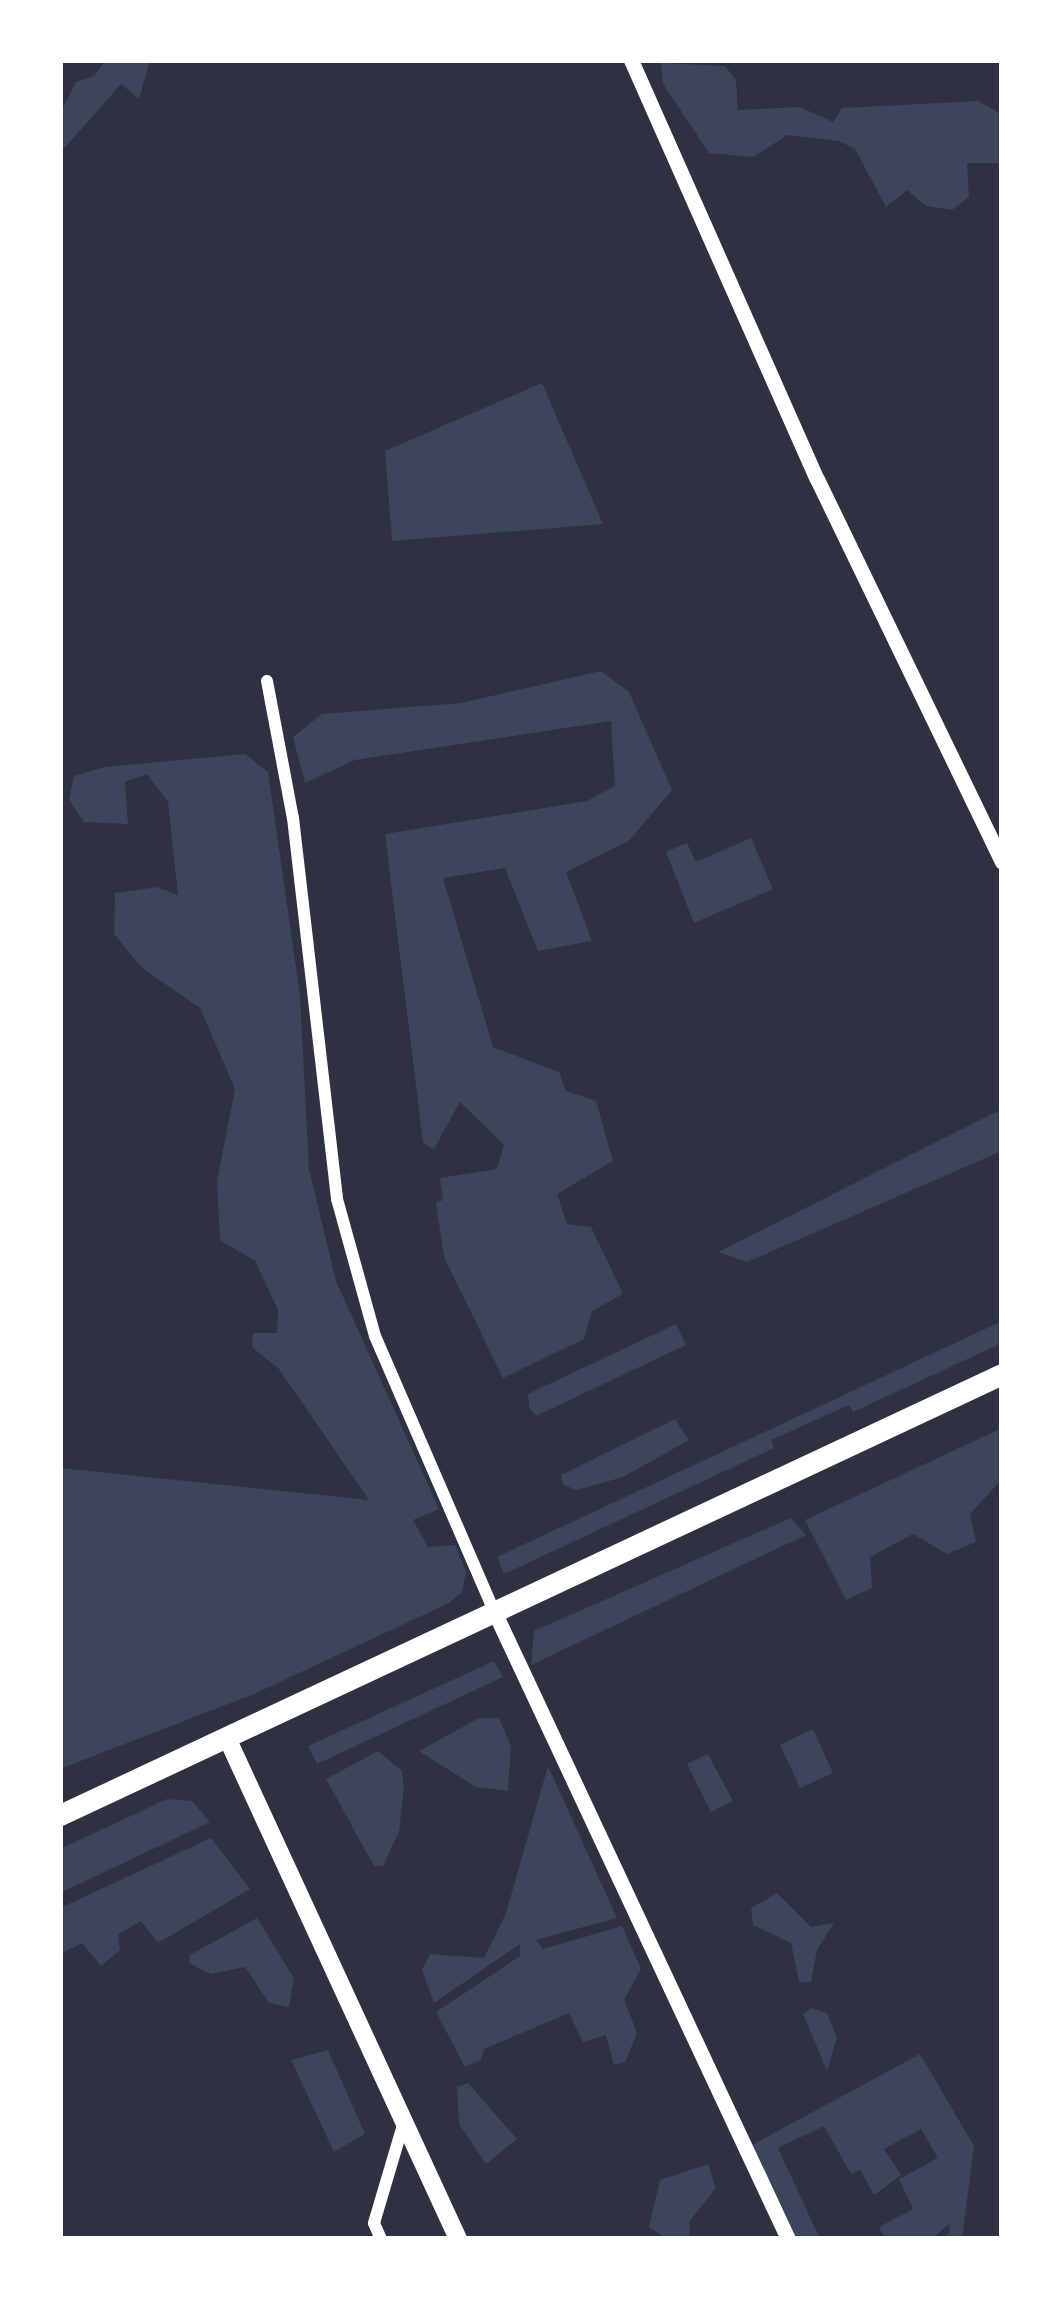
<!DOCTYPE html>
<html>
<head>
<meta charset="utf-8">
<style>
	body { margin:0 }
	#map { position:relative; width:1062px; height:2299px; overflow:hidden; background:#2d3142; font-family:"Golos Text",sans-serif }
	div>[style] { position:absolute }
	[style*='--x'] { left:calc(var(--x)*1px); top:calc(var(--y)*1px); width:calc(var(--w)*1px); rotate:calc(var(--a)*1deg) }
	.green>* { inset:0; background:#3c4559 }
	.minor>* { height:12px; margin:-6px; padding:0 6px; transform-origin:6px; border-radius:6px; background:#fff }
	.tertiary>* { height:15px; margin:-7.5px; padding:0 7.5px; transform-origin:7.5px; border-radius:7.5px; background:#fff }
	.secondary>* { height:18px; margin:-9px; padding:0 9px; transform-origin:9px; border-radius:9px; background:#fff }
	.primary>* { height:21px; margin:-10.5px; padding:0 10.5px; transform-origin:10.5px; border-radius:10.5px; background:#fff }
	span { translate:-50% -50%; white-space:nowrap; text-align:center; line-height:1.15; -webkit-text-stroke:12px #fff; paint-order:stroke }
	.frame { position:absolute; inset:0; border:63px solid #fff; pointer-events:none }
</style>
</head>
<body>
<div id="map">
	<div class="green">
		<i style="clip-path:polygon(106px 60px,150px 60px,139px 99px,121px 84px,60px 153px,60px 113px,76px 82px,94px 76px)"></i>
		<i style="clip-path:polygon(661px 63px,725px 66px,736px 80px,738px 110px,800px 107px,833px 122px,842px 108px,978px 101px,1002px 114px,1002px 163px,967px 163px,969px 197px,952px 210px,926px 206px,907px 190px,886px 207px,855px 149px,839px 141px,787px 135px,754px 157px,709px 153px,663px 84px)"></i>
		<i style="clip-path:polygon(542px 383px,603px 524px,392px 541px,385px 451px)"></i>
		<i style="clip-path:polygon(601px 671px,629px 692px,672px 790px,629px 841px,566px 872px,592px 941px,538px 951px,505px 868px,443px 878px,493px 1047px,559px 1072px,566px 1091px,596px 1101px,613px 1161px,557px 1194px,567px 1224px,591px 1227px,623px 1294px,592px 1311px,584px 1339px,503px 1378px,444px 1257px,436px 1203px,443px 1200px,440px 1178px,497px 1169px,504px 1145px,460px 1102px,434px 1149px,423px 1143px,385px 834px,587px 801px,615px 786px,611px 721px,355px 760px,305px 783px,293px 737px,322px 714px,461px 703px)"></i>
		<i style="clip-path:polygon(245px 754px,268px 772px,300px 995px,309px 1169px,336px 1281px,439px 1509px,413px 1520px,428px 1547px,455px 1545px,466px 1572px,462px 1592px,449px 1603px,254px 1694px,60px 1769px,60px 1468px,369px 1500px,279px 1369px,252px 1347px,253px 1333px,277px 1333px,278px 1310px,255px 1261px,220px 1240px,217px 1181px,235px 1089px,200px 1008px,142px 968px,114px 934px,115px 893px,157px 887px,178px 895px,168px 802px,147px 774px,125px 782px,128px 824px,84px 822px,69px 800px,74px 776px,104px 767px)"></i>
		<i style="clip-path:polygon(751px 838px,773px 889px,694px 923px,666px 852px,687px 843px,696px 862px)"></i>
		<i style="clip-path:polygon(1002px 1109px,1002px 1151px,747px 1262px,718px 1252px)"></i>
		<i style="clip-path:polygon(1002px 1321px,1002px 1343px,853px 1412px,849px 1405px,771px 1440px,774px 1448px,504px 1574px,497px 1557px)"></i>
		<i style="clip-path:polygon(676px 1324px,686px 1345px,536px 1416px,529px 1408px,528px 1394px)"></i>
		<i style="clip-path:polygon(675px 1419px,689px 1440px,623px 1477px,577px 1490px,563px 1485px,561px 1475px)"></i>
		<i style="clip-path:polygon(1002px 1428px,1002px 1479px,970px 1514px,976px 1542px,947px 1554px,913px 1534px,870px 1557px,872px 1588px,846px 1600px,805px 1520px)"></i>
		<i style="clip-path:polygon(791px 1518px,806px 1535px,531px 1665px,534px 1631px)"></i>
		<i style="clip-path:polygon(494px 1661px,503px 1677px,317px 1764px,308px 1746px)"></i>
		<i style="clip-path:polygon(479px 1718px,499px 1718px,511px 1746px,508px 1791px,476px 1787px,419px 1751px)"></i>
		<i style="clip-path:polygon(813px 1729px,833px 1773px,800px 1788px,780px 1745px)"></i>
		<i style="clip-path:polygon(378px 1751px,402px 1771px,404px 1788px,399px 1832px,383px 1866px,374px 1866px,326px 1779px)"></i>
		<i style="clip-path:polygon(708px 1754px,733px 1801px,711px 1812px,687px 1764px)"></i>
		<i style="clip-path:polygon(548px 1766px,617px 1918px,536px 1940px,543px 1949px,622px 1926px,641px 1969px,624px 2000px,637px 2033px,625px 2062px,614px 2065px,606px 2035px,583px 2042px,569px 2013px,484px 2049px,481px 2060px,465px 2067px,436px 2012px,520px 1956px,520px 1944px,434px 2003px,422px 1970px,430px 1954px,484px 1958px,506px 1913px)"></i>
		<i style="clip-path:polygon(167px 1799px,192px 1801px,210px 1822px,60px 1893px,60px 1849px)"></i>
		<i style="clip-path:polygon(211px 1838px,250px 1889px,158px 1943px,141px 1921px,118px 1935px,120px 1950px,101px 1966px,82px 1943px,60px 1954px,60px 1908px)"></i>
		<i style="clip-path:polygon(777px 1893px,811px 1927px,834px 1923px,817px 1950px,811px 1982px,799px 1982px,791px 1943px,753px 1925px,751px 1908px)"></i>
		<i style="clip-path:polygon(257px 1918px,294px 1978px,289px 2007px,269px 2003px,245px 1967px,211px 1974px,189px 1963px,190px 1955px)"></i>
		<i style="clip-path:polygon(811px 2008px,827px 2013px,837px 2037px,827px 2071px,803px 2014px)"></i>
		<i style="clip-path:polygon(328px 2050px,365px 2134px,334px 2152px,291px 2060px)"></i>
		<i style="clip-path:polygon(920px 2054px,974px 2146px,962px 2239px,939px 2239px,950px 2233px,949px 2224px,932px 2239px,885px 2239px,879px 2227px,913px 2209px,899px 2179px,938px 2158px,921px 2129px,884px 2149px,901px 2175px,874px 2195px,860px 2170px,851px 2174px,824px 2126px,778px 2148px,820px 2239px,795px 2239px,750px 2146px)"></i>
		<i style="clip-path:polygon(468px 2083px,517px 2139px,486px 2164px,459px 2124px,457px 2087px)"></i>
		<i style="clip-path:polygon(708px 2164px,716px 2188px,690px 2221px,689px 2239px,667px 2239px,649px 2227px,660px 2180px)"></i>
	</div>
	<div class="minor">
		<i style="--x:267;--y:681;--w:139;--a:79.3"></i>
		<i style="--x:293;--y:818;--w:384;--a:83.4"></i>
		<i style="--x:337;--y:1199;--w:142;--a:74.5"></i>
		<i style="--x:375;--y:1336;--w:300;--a:66.6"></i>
		<i style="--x:381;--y:2239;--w:17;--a:-114"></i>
		<i style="--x:374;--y:2223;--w:105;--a:-73.5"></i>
	</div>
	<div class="tertiary">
		<i style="--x:631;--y:60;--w:458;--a:66.1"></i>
		<i style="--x:817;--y:479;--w:425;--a:64.2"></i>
		<i style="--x:494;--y:1611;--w:693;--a:64.91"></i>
	</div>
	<div class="secondary">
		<i style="--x:228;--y:1740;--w:549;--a:65.25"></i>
	</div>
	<div class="primary">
		<i style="--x:60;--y:1815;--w:1040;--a:-25.09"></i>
	</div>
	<div class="frame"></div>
</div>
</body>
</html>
